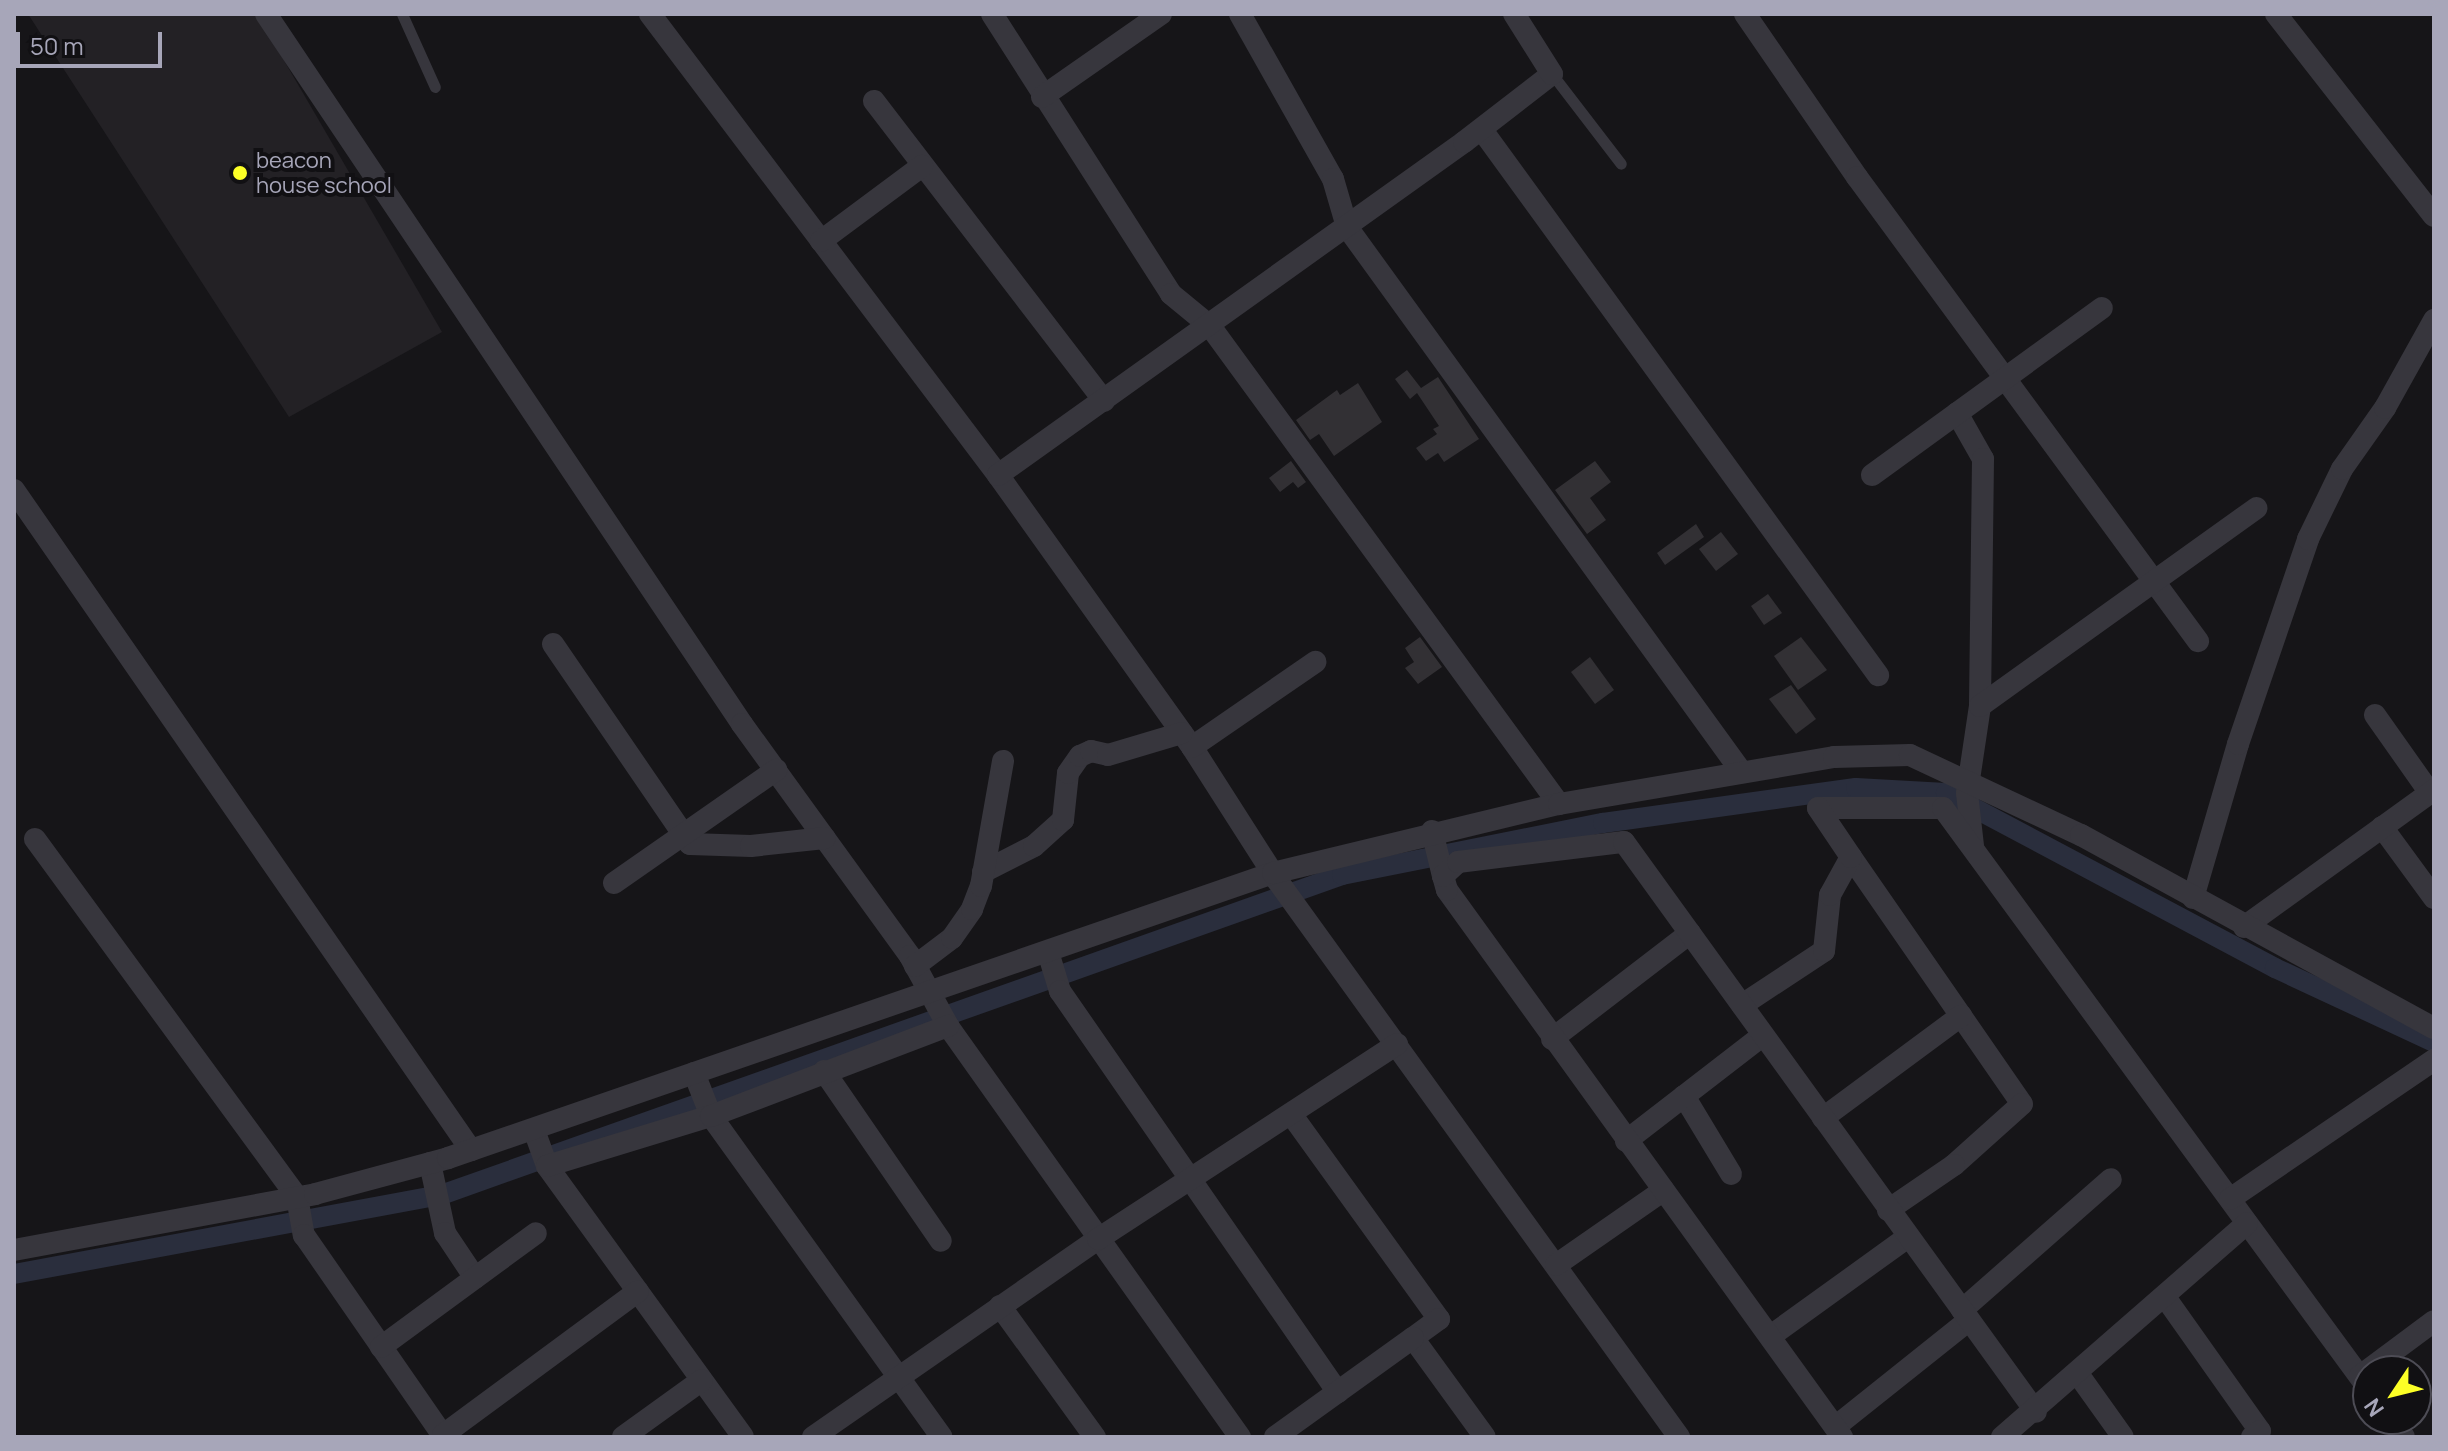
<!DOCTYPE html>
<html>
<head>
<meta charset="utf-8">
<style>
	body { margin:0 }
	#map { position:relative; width:2448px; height:1451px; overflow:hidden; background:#161518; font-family:Manrope,sans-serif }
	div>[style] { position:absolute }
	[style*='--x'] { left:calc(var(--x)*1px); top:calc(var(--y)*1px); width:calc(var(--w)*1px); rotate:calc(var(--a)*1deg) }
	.built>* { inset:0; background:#232125 }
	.canal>* { height:20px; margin:-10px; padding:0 10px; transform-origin:10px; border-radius:10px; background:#2a2e3d }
	.building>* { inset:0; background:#323034 }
	.service>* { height:11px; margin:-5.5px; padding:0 5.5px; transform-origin:5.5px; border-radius:5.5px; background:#37363d }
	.minor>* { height:22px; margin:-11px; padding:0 11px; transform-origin:11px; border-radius:11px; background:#37363d }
	.dots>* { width:22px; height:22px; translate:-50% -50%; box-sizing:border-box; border:4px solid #111013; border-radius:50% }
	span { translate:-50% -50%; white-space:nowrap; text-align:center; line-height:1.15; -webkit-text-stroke:8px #111013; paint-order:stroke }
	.poi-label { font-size:22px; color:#a7a6b9 }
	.left { translate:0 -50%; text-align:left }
	.frame { position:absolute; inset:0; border:16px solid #a7a6b9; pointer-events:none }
	.north { position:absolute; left:2352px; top:1355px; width:80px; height:80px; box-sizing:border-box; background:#111013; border:2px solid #4d4c55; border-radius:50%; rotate:235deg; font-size:22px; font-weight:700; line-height:32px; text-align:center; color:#a7a6b9 }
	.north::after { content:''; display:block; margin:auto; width:28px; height:36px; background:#fcff26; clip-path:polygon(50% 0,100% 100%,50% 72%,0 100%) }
	.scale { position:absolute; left:16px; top:32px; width:146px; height:36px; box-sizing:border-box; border:4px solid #a7a6b9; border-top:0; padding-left:10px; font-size:24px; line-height:28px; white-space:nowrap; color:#a7a6b9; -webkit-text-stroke:6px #111013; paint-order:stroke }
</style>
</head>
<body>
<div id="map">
	<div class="built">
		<i style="clip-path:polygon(28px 14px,257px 14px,442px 332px,289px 417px)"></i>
	</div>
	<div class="canal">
		<i style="--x:14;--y:1274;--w:434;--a:-10.5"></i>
		<i style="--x:441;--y:1195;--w:956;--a:-19.55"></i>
		<i style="--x:1342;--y:875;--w:266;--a:-11.3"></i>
		<i style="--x:1603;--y:823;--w:255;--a:-7.9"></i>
		<i style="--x:1856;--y:788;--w:90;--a:3.2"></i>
		<i style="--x:1946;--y:793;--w:373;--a:28"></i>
		<i style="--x:2275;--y:968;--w:175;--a:25"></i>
	</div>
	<div class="building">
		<i style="clip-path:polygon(1407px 370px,1421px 388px,1438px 377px,1479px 439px,1444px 462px,1438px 453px,1426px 461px,1416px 448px,1437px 434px,1433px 429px,1439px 426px,1417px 393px,1410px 399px,1395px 379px)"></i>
		<i style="clip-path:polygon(1358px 383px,1382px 422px,1334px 456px,1319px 434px,1310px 440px,1296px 420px,1337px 390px,1340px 395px)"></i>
		<i style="clip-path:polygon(1291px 461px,1306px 482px,1298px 488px,1293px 482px,1280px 492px,1269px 478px)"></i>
		<i style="clip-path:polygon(1595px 461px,1611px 482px,1590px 498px,1606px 520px,1587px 534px,1555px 490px)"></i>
		<i style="clip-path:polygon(1696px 524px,1704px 537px,1665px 565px,1657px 553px)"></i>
		<i style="clip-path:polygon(1721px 532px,1738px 554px,1716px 571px,1699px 549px)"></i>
		<i style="clip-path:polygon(1768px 594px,1782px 613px,1764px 625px,1751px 606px)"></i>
		<i style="clip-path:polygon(1420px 637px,1442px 667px,1418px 684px,1405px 668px,1414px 662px,1405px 648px)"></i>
		<i style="clip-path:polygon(1801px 637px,1827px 670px,1798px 690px,1774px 656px)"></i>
		<i style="clip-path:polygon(1590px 657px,1614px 690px,1595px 704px,1571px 672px)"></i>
		<i style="clip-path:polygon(1791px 685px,1816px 719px,1796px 734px,1769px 699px)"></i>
	</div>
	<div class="service">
		<i style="--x:402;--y:14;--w:80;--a:65.7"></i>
		<i style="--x:1552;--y:74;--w:113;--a:52.5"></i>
	</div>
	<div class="minor">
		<i style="--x:266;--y:14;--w:855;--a:56.16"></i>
		<i style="--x:742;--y:724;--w:286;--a:54.1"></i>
		<i style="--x:910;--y:956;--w:80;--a:61.5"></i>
		<i style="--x:948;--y:1026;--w:504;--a:54.61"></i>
		<i style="--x:650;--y:14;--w:578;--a:52.95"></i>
		<i style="--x:998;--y:475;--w:334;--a:54.5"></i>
		<i style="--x:1192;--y:747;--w:158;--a:57.4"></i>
		<i style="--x:1277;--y:880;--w:687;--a:54.18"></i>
		<i style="--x:992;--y:14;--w:332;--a:57.4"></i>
		<i style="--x:1171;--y:294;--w:50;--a:39.4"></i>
		<i style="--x:1210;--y:326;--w:592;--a:53.87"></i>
		<i style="--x:1240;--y:14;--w:189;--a:60.6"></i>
		<i style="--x:1333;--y:179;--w:50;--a:73.7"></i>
		<i style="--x:1347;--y:227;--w:672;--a:54.09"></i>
		<i style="--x:1745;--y:14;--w:198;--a:55.5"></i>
		<i style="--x:1857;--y:177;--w:576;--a:53.69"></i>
		<i style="--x:2276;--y:14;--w:256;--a:52"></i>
		<i style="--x:1042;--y:97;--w:145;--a:-34.9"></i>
		<i style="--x:874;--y:101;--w:378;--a:52.5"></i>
		<i style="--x:1482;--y:130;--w:674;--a:54"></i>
		<i style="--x:821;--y:241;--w:126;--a:-36.6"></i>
		<i style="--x:1957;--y:413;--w:53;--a:60.5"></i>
		<i style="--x:1983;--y:459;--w:247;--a:90.7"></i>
		<i style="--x:1980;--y:706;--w:88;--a:98.5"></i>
		<i style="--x:1967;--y:793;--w:53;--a:83.5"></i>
		<i style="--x:998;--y:475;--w:573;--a:-35.55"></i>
		<i style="--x:1464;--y:142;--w:111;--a:-37.7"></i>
		<i style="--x:1552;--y:74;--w:71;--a:-122.3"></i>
		<i style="--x:1872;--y:475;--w:284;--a:-36"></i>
		<i style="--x:14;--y:490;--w:803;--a:55.3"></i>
		<i style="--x:553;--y:644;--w:242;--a:55.6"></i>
		<i style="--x:690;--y:844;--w:61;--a:1.9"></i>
		<i style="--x:751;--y:846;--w:74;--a:-6.2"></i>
		<i style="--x:1980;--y:706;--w:340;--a:-35.6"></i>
		<i style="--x:2375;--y:715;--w:95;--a:54.8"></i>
		<i style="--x:1192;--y:747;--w:150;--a:-34.6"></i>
		<i style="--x:1818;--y:808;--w:125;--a:0"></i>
		<i style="--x:1943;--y:808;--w:719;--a:53.77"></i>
		<i style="--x:2382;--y:827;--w:88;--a:53.8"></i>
		<i style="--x:1432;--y:831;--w:46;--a:76.3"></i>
		<i style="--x:35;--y:839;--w:444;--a:53.8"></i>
		<i style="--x:297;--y:1197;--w:39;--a:80"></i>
		<i style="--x:304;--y:1235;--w:246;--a:55.3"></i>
		<i style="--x:1851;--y:857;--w:300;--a:55.3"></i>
		<i style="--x:2022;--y:1104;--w:91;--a:138.1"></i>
		<i style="--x:1954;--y:1165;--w:80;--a:145.7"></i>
		<i style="--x:983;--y:872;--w:57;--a:-27"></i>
		<i style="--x:1034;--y:846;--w:39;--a:-42"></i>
		<i style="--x:1063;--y:820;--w:47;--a:-83.9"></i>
		<i style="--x:1068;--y:773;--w:21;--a:-55"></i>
		<i style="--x:1080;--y:756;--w:12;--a:-24"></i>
		<i style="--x:1091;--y:751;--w:17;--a:13"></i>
		<i style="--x:1108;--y:755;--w:77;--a:-16.6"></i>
		<i style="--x:614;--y:883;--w:198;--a:-34.9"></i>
		<i style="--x:2193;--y:898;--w:160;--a:-73.7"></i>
		<i style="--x:2238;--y:744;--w:217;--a:-71.1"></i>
		<i style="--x:2308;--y:539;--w:78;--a:-64.1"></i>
		<i style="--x:2342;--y:469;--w:75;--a:-54.8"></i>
		<i style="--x:2385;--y:408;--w:101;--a:-60.9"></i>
		<i style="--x:2244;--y:927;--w:234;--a:-35.8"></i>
		<i style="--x:1048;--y:952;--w:41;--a:72.9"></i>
		<i style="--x:1060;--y:991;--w:488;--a:55.3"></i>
		<i style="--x:915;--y:966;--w:46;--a:-37.1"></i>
		<i style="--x:952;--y:938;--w:35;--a:-55"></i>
		<i style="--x:972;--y:909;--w:25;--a:-69"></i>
		<i style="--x:981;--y:886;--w:127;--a:-80"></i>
		<i style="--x:1742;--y:1005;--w:98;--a:-33.4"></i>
		<i style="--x:1824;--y:951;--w:56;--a:-83.9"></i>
		<i style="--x:1830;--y:895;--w:43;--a:-61.1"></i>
		<i style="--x:1851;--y:857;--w:59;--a:-124"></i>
		<i style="--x:1552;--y:1039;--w:174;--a:-37.5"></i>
		<i style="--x:824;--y:1071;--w:206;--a:55.5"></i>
		<i style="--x:694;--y:1073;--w:46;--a:68.4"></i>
		<i style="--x:711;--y:1116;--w:395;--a:54.3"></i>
		<i style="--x:1684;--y:1096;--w:91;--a:58.9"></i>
		<i style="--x:1291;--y:1114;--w:253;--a:54.2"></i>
		<i style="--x:1439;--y:1319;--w:32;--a:144"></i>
		<i style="--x:1413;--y:1338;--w:122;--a:54"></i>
		<i style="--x:1823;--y:1118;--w:172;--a:-36.5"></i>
		<i style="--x:534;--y:1130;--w:38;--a:70"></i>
		<i style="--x:547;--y:1166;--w:334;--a:54.1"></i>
		<i style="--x:1626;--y:1141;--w:173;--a:-37.7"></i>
		<i style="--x:430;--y:1163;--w:72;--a:77.9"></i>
		<i style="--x:445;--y:1233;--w:54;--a:56.3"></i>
		<i style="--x:547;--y:1166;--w:171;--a:-17"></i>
		<i style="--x:711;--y:1116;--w:254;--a:-20.8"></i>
		<i style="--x:2230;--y:1199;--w:247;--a:-34.3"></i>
		<i style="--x:14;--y:1250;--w:306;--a:-10.5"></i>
		<i style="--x:315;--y:1194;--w:138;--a:-15.1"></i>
		<i style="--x:448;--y:1158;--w:873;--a:-19.06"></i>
		<i style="--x:1273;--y:873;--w:294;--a:-13.6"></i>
		<i style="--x:1559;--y:804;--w:279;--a:-9.7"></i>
		<i style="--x:1834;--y:757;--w:76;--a:-1.5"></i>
		<i style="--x:1910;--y:755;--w:189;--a:25.1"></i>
		<i style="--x:2081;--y:835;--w:402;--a:28.7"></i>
		<i style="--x:1556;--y:1265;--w:131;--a:-34.8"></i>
		<i style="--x:2165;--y:1297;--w:164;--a:54.7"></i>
		<i style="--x:2260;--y:1431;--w:10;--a:143"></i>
		<i style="--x:1000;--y:1306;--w:162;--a:54.1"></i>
		<i style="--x:1962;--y:1310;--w:198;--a:-41.3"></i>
		<i style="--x:1772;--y:1335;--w:168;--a:-35.8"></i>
		<i style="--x:381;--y:1347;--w:192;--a:-36.3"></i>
		<i style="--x:2078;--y:1374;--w:77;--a:54.5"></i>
		<i style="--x:2360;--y:1376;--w:92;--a:-36.6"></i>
		<i style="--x:2391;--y:1419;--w:22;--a:54"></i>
		<i style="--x:1835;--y:1427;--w:171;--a:-38.6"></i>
		<i style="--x:443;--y:1435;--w:242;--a:-36.4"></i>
		<i style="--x:623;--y:1437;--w:97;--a:-35.8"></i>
		<i style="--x:813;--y:1437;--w:347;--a:-34.8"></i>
		<i style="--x:1098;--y:1239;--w:357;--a:-33.1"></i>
		<i style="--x:1275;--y:1437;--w:170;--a:-35.7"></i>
		<i style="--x:1842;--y:1437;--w:675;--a:-125.83"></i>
		<i style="--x:1447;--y:890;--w:15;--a:-106"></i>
		<i style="--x:1443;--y:876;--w:21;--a:-43"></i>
		<i style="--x:1458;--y:862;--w:167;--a:-6.9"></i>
		<i style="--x:1624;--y:842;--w:703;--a:54.14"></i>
		<i style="--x:2002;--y:1437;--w:325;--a:-41.1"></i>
	</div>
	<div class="dots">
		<i style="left:240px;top:173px;background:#fcff26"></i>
	</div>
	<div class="poi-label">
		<span class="left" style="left:256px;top:173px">beacon<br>house school</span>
	</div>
	<div class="frame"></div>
	<div class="north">N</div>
	<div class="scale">50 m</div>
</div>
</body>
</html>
